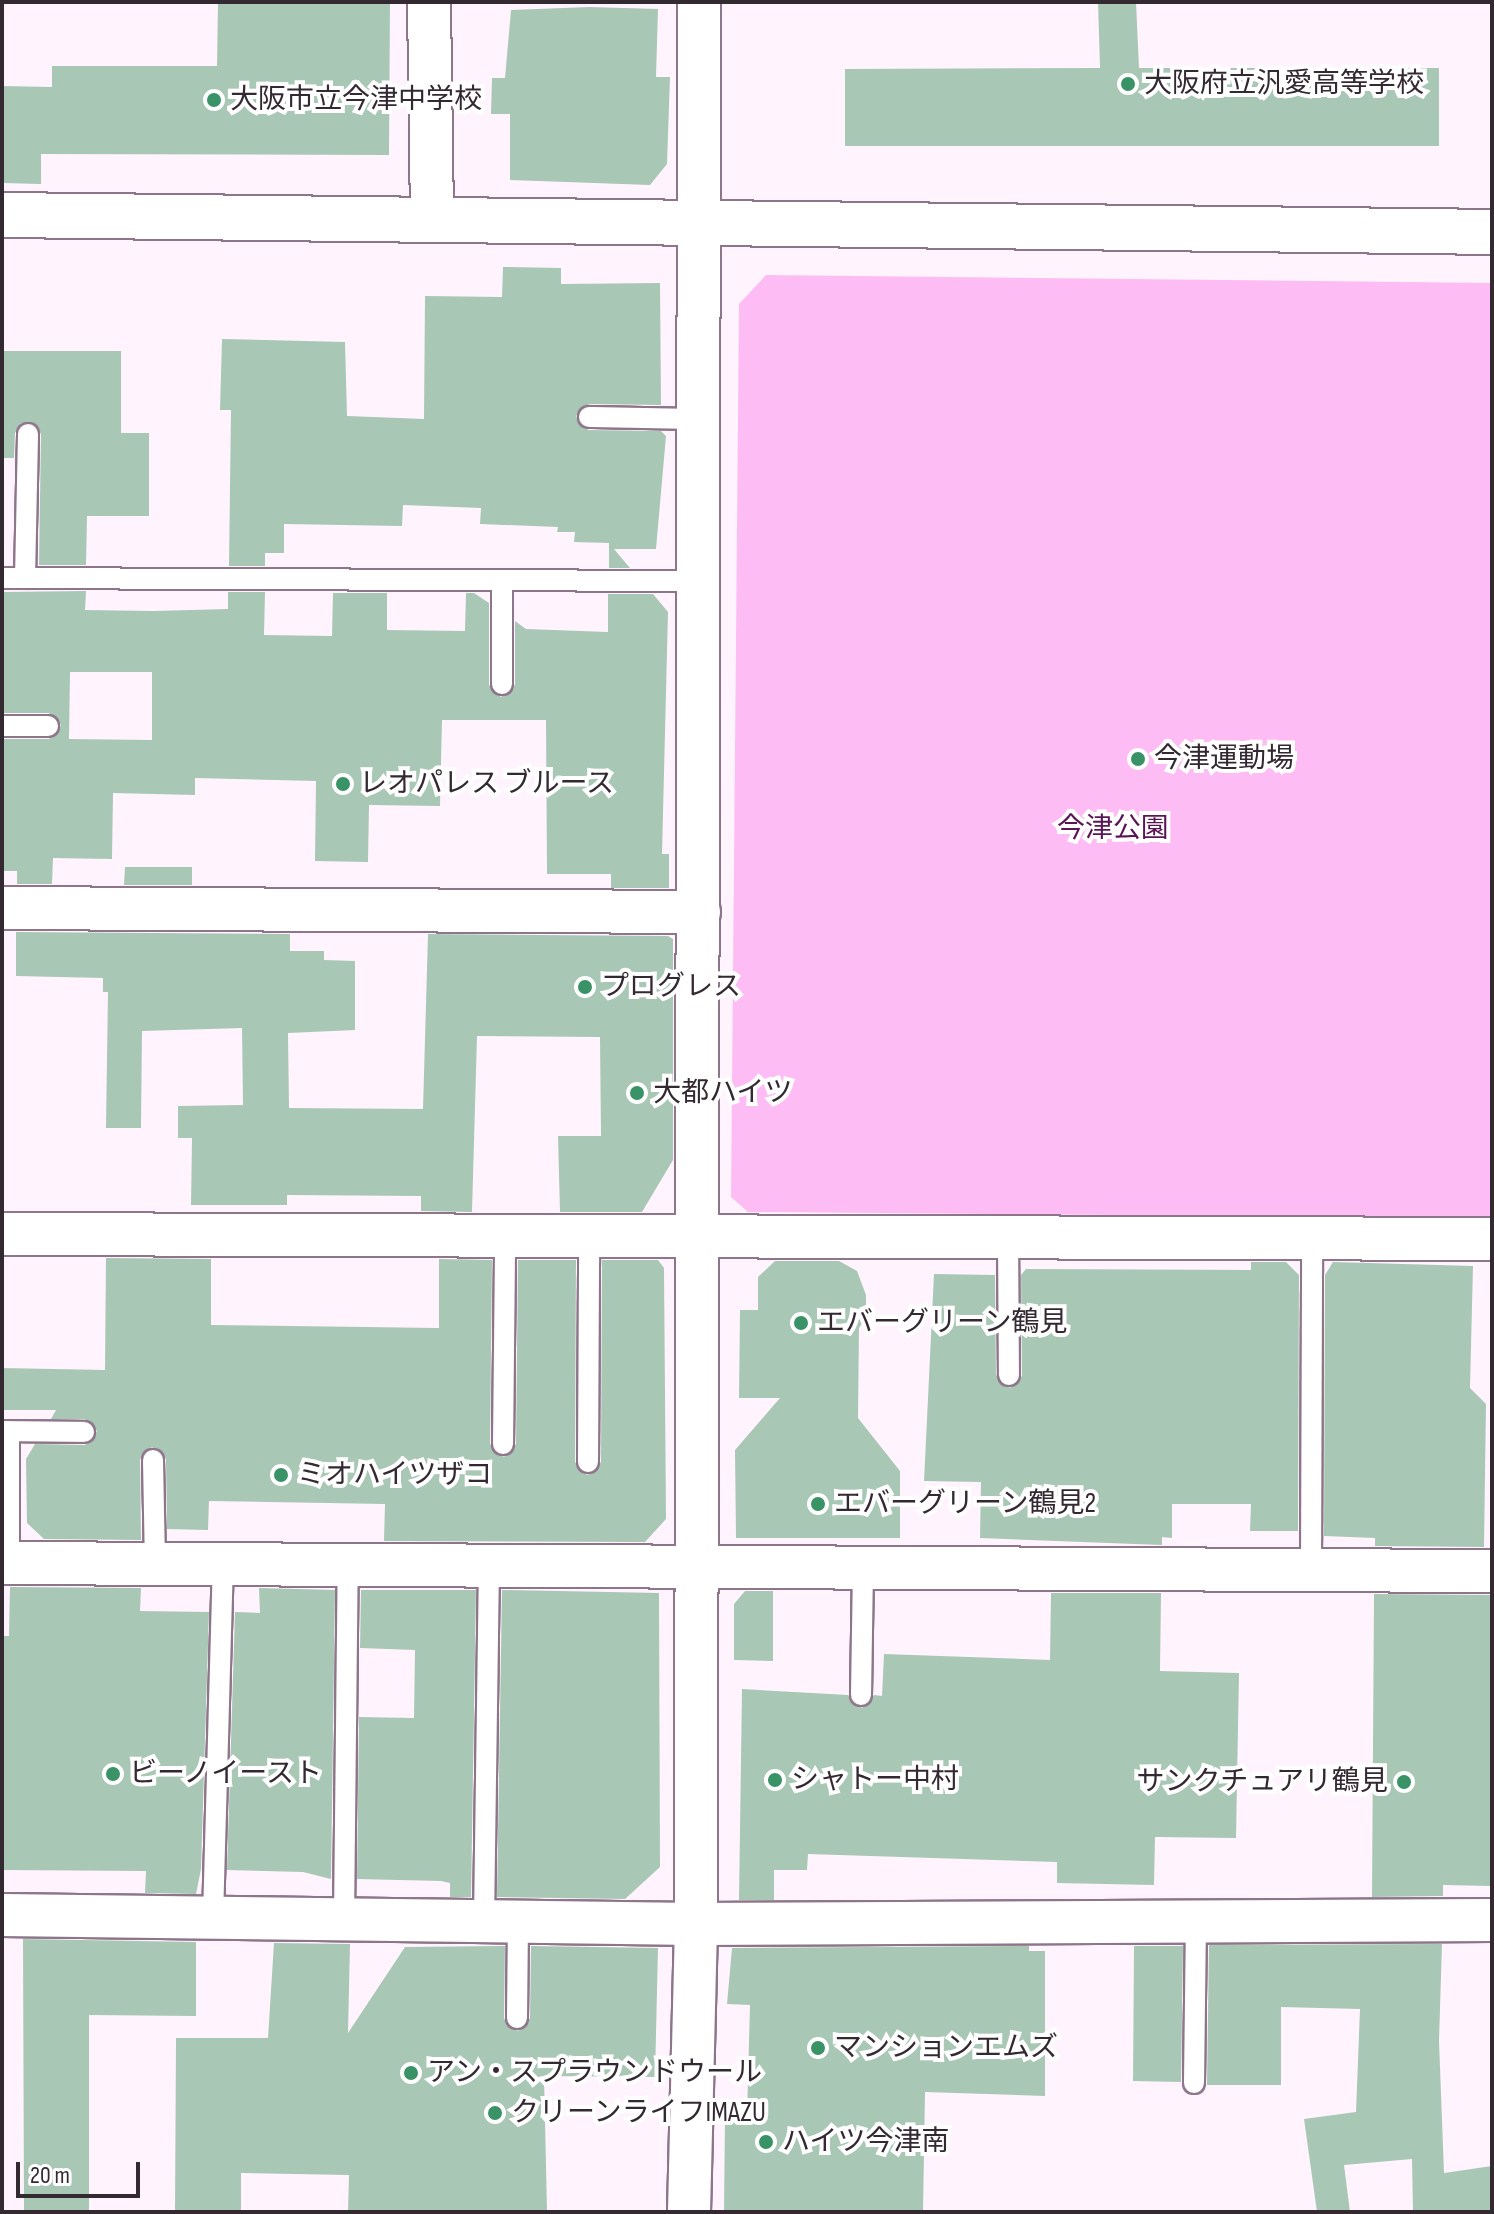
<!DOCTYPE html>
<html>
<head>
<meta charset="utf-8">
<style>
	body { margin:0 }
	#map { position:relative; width:1494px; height:2214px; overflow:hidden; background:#fff4fd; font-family:"Sofia Sans Condensed","Noto Sans JP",sans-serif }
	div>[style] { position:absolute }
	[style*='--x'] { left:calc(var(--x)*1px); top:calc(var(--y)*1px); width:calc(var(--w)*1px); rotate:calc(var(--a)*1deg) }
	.green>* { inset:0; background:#fdbdf4 }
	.building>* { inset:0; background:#a9c7b5 }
	.roads { filter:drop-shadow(2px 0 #8e768a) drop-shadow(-2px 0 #8e768a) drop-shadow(0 2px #8e768a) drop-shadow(0 -2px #8e768a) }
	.service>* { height:20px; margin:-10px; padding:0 10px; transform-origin:10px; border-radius:10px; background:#fff }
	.minor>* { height:42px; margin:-21px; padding:0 21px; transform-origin:21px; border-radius:21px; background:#fff }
	.tertiary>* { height:44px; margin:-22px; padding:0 22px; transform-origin:22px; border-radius:22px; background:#fff }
	.dots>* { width:22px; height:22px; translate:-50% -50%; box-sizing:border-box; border:4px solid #fff; border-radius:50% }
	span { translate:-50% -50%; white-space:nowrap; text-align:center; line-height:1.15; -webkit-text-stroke:8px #fff; paint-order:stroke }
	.poi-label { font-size:28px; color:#332931 }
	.left { translate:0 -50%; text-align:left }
	.right { translate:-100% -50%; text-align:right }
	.park-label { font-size:28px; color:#591554 }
	.frame { position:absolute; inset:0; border:4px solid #332931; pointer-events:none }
	.scale { position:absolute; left:16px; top:2162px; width:124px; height:36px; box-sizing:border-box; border:4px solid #332931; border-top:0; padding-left:10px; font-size:24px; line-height:28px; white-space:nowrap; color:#332931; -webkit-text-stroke:6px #fff; paint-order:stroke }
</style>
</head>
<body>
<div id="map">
	<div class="green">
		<i style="clip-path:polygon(766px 275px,1492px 283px,1492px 1218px,748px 1212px,731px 1197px,739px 304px)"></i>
	</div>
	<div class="building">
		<i style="clip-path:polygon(218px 2px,390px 2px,389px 155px,41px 154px,41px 184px,2px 183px,2px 86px,52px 87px,52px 66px,217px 66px)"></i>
		<i style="clip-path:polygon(1098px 2px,1136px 2px,1139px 68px,1439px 68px,1439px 146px,845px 146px,845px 69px,1100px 68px)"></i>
		<i style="clip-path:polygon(589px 7px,658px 9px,656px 77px,670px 77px,667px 164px,650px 185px,510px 180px,510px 114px,491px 114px,492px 78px,505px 78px,511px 10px)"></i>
		<i style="clip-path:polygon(503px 267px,561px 268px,561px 284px,660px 283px,661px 405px,589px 404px,576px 416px,588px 430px,661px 431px,666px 436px,656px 549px,614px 549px,630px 568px,609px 568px,609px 543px,574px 542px,575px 532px,557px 532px,558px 527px,480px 524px,481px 508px,403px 505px,402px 526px,284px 524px,284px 553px,265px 553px,265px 566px,229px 566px,231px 410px,220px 410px,222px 339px,345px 342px,347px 416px,424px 419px,425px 296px,502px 297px)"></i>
		<i style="clip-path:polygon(2px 351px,121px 351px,121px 433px,149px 433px,149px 516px,87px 516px,86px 565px,39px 565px,41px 434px,34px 423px,21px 423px,15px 433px,14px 458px,2px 458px)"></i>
		<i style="clip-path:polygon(evenodd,86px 591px,85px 610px,153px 611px,228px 609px,228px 592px,265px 592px,264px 635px,332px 636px,333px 593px,387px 593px,387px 630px,465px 631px,466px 593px,474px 593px,489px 603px,489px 685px,501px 697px,515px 685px,515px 621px,526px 629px,608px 632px,608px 594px,653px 594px,668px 612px,662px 854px,669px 854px,669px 888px,611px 888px,611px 874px,547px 874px,546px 720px,442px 720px,440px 806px,369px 805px,368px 862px,315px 861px,316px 781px,195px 778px,195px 795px,113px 793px,112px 859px,53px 858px,52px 884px,17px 884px,17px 871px,2px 871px,2px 739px,49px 739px,61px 725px,49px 713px,2px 713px,2px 592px,86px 591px,70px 672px,152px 672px,152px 740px,69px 739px,70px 672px)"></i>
		<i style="clip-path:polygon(125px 867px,192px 867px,192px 885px,124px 885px)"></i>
		<i style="clip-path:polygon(16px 932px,290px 934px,290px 951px,324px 951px,324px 960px,355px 961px,355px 1030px,288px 1033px,289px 1108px,423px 1109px,428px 934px,668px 936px,673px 939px,673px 1160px,642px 1212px,560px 1212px,558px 1136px,601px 1136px,600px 1037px,477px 1036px,472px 1212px,421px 1211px,421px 1196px,287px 1195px,287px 1205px,191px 1205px,192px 1138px,178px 1138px,178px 1106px,243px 1105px,242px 1028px,142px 1031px,141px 1128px,106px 1128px,108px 992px,103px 992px,103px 978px,16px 976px)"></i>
		<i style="clip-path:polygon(106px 1258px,211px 1259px,211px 1325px,439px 1328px,439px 1259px,492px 1260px,490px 1444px,504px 1457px,516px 1444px,518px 1260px,576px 1260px,575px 1462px,587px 1475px,601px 1462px,602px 1260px,658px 1260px,664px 1268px,666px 1519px,645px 1542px,384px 1541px,385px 1504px,209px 1501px,208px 1530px,167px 1529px,166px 1459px,152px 1447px,140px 1459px,141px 1540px,44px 1539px,27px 1523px,26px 1459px,35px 1444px,85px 1445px,97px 1431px,85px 1419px,51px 1419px,56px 1410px,2px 1410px,2px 1368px,105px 1370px)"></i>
		<i style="clip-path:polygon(775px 1261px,839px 1261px,857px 1271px,866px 1295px,866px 1318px,859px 1328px,858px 1418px,900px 1471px,900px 1538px,736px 1538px,735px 1450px,780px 1398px,739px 1398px,740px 1310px,758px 1310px,758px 1277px)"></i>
		<i style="clip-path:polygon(1251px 1262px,1286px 1262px,1299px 1275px,1298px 1531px,1250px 1531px,1251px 1504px,1172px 1504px,1172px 1538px,1162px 1537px,1162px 1545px,980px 1538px,981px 1482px,924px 1481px,934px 1274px,995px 1275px,996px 1375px,1010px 1388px,1022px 1376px,1021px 1275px,1026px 1269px,1251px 1270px)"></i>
		<i style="clip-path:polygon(1333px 1262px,1473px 1266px,1470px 1388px,1486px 1404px,1484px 1547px,1375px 1546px,1375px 1538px,1324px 1536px,1325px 1275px)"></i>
		<i style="clip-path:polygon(10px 1587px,141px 1588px,140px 1611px,209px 1612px,201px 1869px,196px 1894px,145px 1893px,146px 1871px,2px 1870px,2px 1636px,9px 1636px)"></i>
		<i style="clip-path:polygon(259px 1588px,335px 1590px,331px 1879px,303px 1872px,227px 1870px,235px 1612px,260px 1613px)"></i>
		<i style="clip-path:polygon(361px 1590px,476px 1590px,471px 1897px,450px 1897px,450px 1883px,441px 1881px,357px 1879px,359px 1717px,414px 1718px,415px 1650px,360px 1648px)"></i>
		<i style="clip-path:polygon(502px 1590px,659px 1593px,660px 1867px,625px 1899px,497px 1897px)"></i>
		<i style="clip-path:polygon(745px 1591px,773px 1591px,773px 1661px,734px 1660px,734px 1604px)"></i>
		<i style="clip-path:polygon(1051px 1593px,1161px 1593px,1160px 1671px,1239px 1673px,1236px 1838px,1155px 1837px,1154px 1885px,1057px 1883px,1057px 1862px,808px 1854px,807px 1870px,774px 1870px,774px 1900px,739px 1900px,742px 1689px,848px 1695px,862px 1708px,874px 1695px,882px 1696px,884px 1654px,1050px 1660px)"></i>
		<i style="clip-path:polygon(1374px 1594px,1492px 1595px,1492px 1886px,1443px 1885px,1443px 1896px,1372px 1897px)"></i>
		<i style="clip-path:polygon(23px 1939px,196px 1942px,196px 2016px,89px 2015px,89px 2212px,24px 2212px)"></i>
		<i style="clip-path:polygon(274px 1943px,350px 1944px,348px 2033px,405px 1947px,505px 1946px,504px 2019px,518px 2031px,530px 2018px,531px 1946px,658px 1948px,655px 2077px,544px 2076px,547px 2211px,348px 2212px,349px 2175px,241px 2173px,241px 2212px,175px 2212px,176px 2038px,268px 2038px)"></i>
		<i style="clip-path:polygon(1442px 1944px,1439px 2041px,1444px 2173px,1492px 2166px,1492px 2212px,1413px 2212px,1412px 2159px,1344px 2165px,1350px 2212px,1317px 2212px,1304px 2119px,1356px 2112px,1360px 2009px,1281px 2007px,1281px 2085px,1207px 2085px,1209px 1945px)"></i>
		<i style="clip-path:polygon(1029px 1946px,1029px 1951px,1045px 1951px,1045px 2096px,925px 2092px,923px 2212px,724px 2212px,725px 2116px,747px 2116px,750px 2005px,727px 2004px,732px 1948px)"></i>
		<i style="clip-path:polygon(1134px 1946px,1183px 1946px,1181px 2082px,1133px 2081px)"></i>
	</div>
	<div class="roads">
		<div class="service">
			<i style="--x:589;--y:417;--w:109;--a:1.1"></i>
			<i style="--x:2;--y:578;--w:696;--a:0.25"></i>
			<i style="--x:25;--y:578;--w:144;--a:-88.8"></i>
			<i style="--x:502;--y:684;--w:104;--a:-90"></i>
			<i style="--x:2;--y:726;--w:46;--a:0"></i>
			<i style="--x:1008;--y:1237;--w:138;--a:89.6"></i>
			<i style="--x:2;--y:1431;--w:82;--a:0.7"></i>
			<i style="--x:503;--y:1444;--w:207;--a:-89.4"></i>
			<i style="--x:153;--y:1460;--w:105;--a:88.9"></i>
			<i style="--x:588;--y:1462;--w:225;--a:-89.7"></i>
			<i style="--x:9;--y:1564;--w:132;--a:-90"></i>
			<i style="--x:1311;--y:1570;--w:335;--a:-89.8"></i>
			<i style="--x:861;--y:1695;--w:128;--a:-89.1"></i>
			<i style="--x:213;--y:1918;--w:354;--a:-88.4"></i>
			<i style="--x:344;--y:1920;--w:355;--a:-89.4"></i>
			<i style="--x:484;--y:1921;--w:355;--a:-89.2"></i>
			<i style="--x:517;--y:2018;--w:97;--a:-89.4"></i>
			<i style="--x:1194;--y:2083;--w:162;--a:-89.3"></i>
		</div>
		<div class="minor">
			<i style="--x:429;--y:2;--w:217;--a:89.2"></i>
			<i style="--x:2;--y:908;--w:697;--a:0.33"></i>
			<i style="--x:2;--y:1234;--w:1490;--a:0.19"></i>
			<i style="--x:2;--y:1563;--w:1490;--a:0.31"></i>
			<i style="--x:2;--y:1915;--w:694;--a:0.74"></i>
			<i style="--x:696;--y:1924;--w:796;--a:-0.29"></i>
			<i style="--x:689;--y:2212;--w:288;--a:-88.6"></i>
			<i style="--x:696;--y:1924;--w:1922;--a:-89.91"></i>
		</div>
		<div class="tertiary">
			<i style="--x:2;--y:215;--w:1490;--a:0.65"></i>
		</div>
	</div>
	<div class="dots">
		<i style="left:1128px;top:84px;background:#3a9267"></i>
		<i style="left:214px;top:100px;background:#3a9267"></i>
		<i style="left:1138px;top:759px;background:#3a9267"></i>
		<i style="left:343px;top:784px;background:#3a9267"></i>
		<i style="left:585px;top:987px;background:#3a9267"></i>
		<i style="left:637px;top:1093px;background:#3a9267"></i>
		<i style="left:801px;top:1323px;background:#3a9267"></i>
		<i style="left:281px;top:1475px;background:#3a9267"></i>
		<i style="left:818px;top:1504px;background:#3a9267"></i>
		<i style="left:113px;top:1774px;background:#3a9267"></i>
		<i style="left:775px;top:1780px;background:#3a9267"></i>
		<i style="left:1404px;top:1782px;background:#3a9267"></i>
		<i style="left:818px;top:2048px;background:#3a9267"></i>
		<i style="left:411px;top:2073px;background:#3a9267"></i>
		<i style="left:495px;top:2113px;background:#3a9267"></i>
		<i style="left:766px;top:2142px;background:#3a9267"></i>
	</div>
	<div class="poi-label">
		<span class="left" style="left:1144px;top:84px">大阪府立汎愛高等学校</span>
		<span class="left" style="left:230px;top:100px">大阪市立今津中学校</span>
		<span class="left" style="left:1154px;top:759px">今津運動場</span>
		<span class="left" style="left:359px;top:784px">レオパレス ブルース</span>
		<span class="left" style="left:601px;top:987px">プログレス</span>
		<span class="left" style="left:653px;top:1093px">大都ハイツ</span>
		<span class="left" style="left:817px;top:1323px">エバーグリーン鶴見</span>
		<span class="left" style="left:297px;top:1475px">ミオハイツザコ</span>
		<span class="left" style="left:834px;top:1504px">エバーグリーン鶴見2</span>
		<span class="left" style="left:129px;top:1774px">ビーノイースト</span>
		<span class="left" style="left:791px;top:1780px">シャトー中村</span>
		<span class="right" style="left:1388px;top:1782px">サンクチュアリ鶴見</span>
		<span class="left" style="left:834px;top:2048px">マンションエムズ</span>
		<span class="left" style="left:427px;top:2073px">アン・スプラウンドウール</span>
		<span class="left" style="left:511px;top:2113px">クリーンライフIMAZU</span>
		<span class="left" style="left:782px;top:2142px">ハイツ今津南</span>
	</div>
	<div class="park-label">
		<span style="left:1113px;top:829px">今津公園</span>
	</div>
	<div class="frame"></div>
	<div class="scale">20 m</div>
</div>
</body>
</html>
